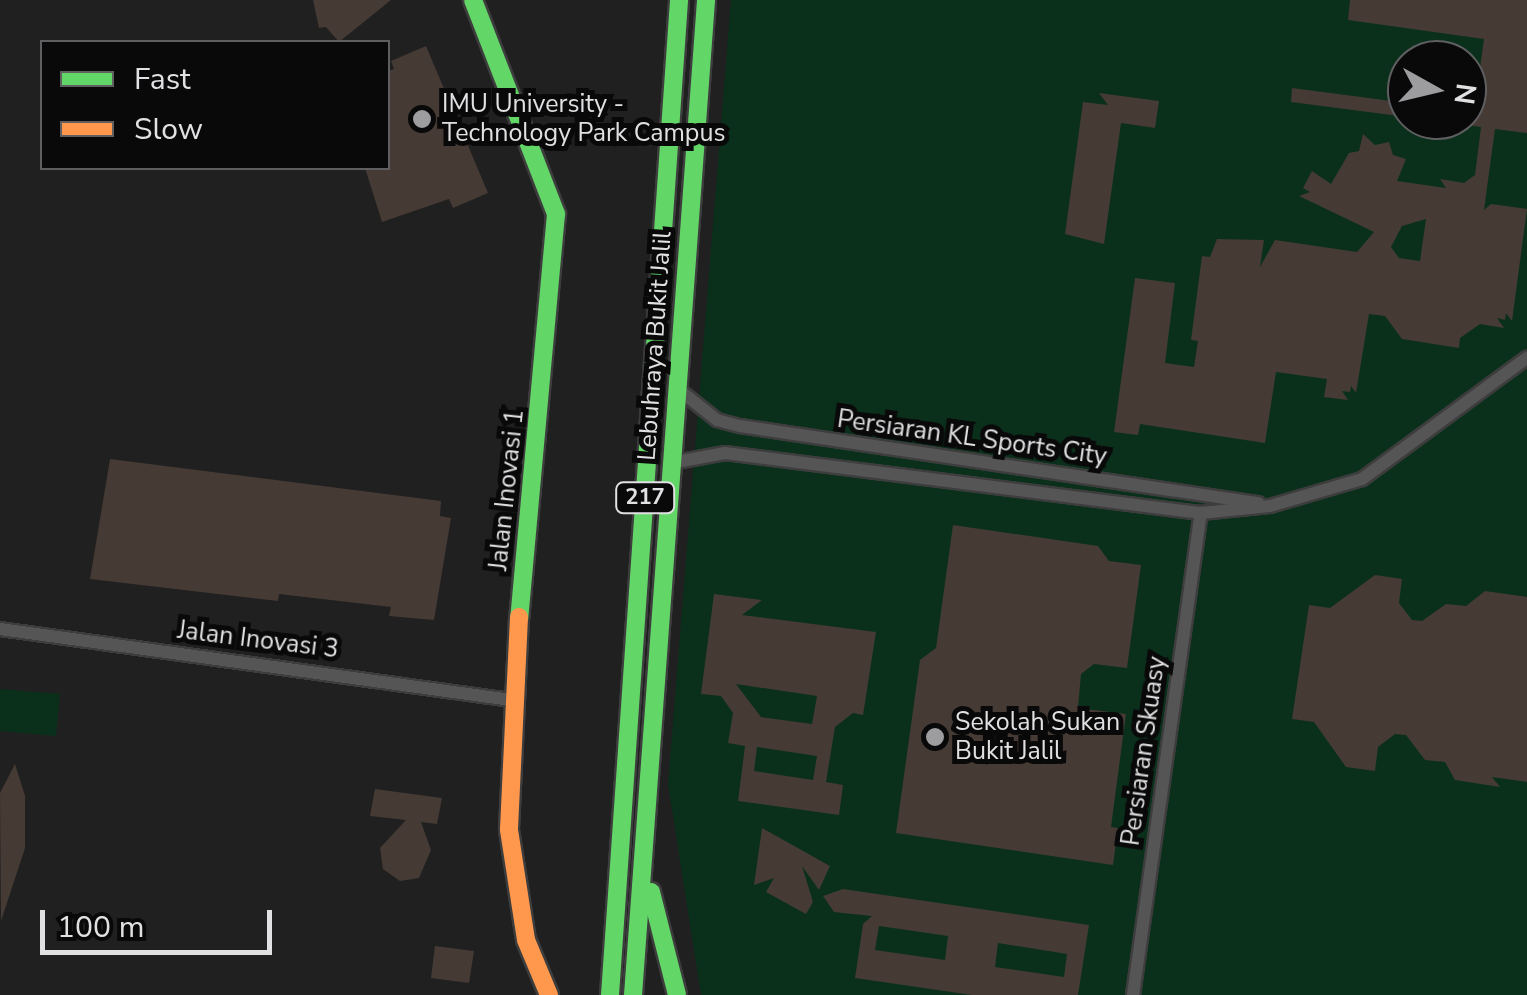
<!DOCTYPE html>
<html>
<head>
<meta charset="utf-8">
<style>
	body { margin:0 }
	#map { position:relative; width:1527px; height:995px; overflow:hidden; background:#202020; font-family:"Nunito Sans",sans-serif }
	div>[style] { position:absolute }
	[style*='--x'] { left:calc(var(--x)*1px); top:calc(var(--y)*1px); width:calc(var(--w)*1px); rotate:calc(var(--a)*1deg) }
	.green>* { inset:0; background:#0a301b }
	.building>* { inset:0; background:#453a34 }
	.roads { filter:drop-shadow(2px 0 #3d3d3d) drop-shadow(-2px 0 #3d3d3d) drop-shadow(0 2px #3d3d3d) drop-shadow(0 -2px #3d3d3d) }
	.street>* { height:12px; margin:-6px; padding:0 6px; transform-origin:6px; border-radius:6px; background:#555 }
	.fast>* { height:18px; margin:-9px; padding:0 9px; transform-origin:9px; border-radius:9px; background:#63d668 }
	.slow>* { height:18px; margin:-9px; padding:0 9px; transform-origin:9px; border-radius:9px; background:#ff974d }
	.dots>* { width:28px; height:28px; translate:-50% -50%; box-sizing:border-box; border:5px solid #09090a; border-radius:50% }
	span { translate:-50% -50%; white-space:nowrap; text-align:center; line-height:1.15; -webkit-text-stroke:10px #09090a; paint-order:stroke }
	.shield-label span { padding:2px 8px; background:#09090a; border:2px solid; border-radius:8px; -webkit-text-stroke-width:0 }
	.shield-label { font-size:22px; color:#e1e1e3; font-weight:700 }
	.poi-label { font-size:25px; color:#e1e1e3 }
	.left { translate:0 -50%; text-align:left }
	.street-label { font-size:25px; color:#e1e1e3 }
	.legend { position:absolute; left:40px; top:40px; width:350px; height:130px; box-sizing:border-box; background:#09090a; border:2px solid #5f5f61; margin:0; padding:12px 18px; list-style:none; font-size:30px; color:#e1e1e3 }
	.legend li { display:flex; align-items:center; gap:20px; height:50px }
	.legend b { width:50px; border:2px solid #5f5f61 }
	.north { position:absolute; left:1387px; top:40px; width:100px; height:100px; box-sizing:border-box; background:#09090a; border:2px solid #5f5f61; border-radius:50%; rotate:98deg; font-size:28px; font-weight:700; line-height:40px; text-align:center; color:#e1e1e3 }
	.north::after { content:''; display:block; margin:auto; width:35px; height:45px; background:#9d9d9f; clip-path:polygon(50% 0,100% 100%,50% 72%,0 100%) }
	.scale { position:absolute; left:40px; top:910px; width:232px; height:45px; box-sizing:border-box; border:5px solid #e1e1e3; border-top:0; padding-left:12px; font-size:30px; line-height:35px; white-space:nowrap; color:#e1e1e3; -webkit-text-stroke:8px #09090a; paint-order:stroke }
</style>
</head>
<body>
<div id="map">
	<div class="green">
		<i style="clip-path:polygon(evenodd,731px 0,1527px 0,1527px 995px,701px 995px,668px 784px,731px 0,1407px 60px,1467px 60px,1467px 120px,1407px 120px,1407px 60px)"></i>
		<i style="clip-path:polygon(0 689px,60px 694px,56px 736px,0 731px)"></i>
	</div>
	<div class="building">
		<i style="clip-path:polygon(313px 0,391px 0,339px 42px,326px 27px,319px 28px)"></i>
		<i style="clip-path:polygon(evenodd,1350px 0,1527px 0,1527px 133px,1495px 129px,1484px 210px,1491px 204px,1527px 209px,1512px 321px,1506px 313px,1505px 320px,1497px 318px,1504px 328px,1480px 324px,1460px 338px,1459px 348px,1402px 339px,1385px 316px,1369px 314px,1356px 393px,1351px 386px,1350px 392px,1342px 391px,1348px 400px,1324px 397px,1327px 379px,1276px 372px,1265px 443px,1140px 424px,1138px 435px,1114px 432px,1135px 278px,1175px 283px,1165px 363px,1194px 367px,1198px 341px,1191px 340px,1202px 256px,1210px 257px,1217px 239px,1264px 240px,1260px 267px,1275px 240px,1357px 252px,1374px 232px,1299px 196px,1310px 192px,1303px 188px,1312px 171px,1331px 184px,1349px 153px,1359px 151px,1363px 134px,1375px 145px,1389px 142px,1393px 155px,1406px 159px,1397px 181px,1446px 188px,1440px 179px,1464px 183px,1475px 175px,1481px 127px,1467px 125px,1467px 111px,1474px 112px,1484px 39px,1348px 20px,1350px 0,1426px 219px,1420px 261px,1399px 258px,1391px 247px,1402px 226px,1426px 219px)"></i>
		<i style="clip-path:polygon(426px 46px,488px 193px,453px 208px,449px 199px,382px 222px,365px 168px,388px 168px,388px 71px,394px 69px,391px 61px)"></i>
		<i style="clip-path:polygon(1292px 88px,1407px 103px,1407px 117px,1291px 102px)"></i>
		<i style="clip-path:polygon(1099px 93px,1159px 101px,1155px 128px,1121px 123px,1104px 244px,1065px 234px,1083px 102px,1108px 105px)"></i>
		<i style="clip-path:polygon(110px 459px,441px 501px,440px 516px,451px 518px,434px 620px,389px 616px,391px 607px,279px 594px,278px 601px,90px 579px)"></i>
		<i style="clip-path:polygon(953px 525px,1098px 546px,1109px 561px,1141px 565px,1127px 668px,1094px 664px,1081px 674px,1078px 708px,1126px 714px,1111px 827px,1118px 828px,1113px 865px,896px 833px,920px 660px,936px 648px)"></i>
		<i style="clip-path:polygon(1375px 575px,1402px 579px,1399px 603px,1412px 620px,1422px 621px,1446px 604px,1466px 606px,1485px 591px,1527px 597px,1527px 782px,1492px 777px,1500px 787px,1455px 780px,1445px 762px,1425px 760px,1406px 735px,1395px 734px,1378px 747px,1375px 771px,1346px 767px,1314px 722px,1292px 719px,1309px 605px,1330px 608px)"></i>
		<i style="clip-path:polygon(evenodd,714px 594px,762px 600px,742px 615px,876px 632px,863px 715px,853px 713px,835px 727px,826px 782px,843px 785px,839px 815px,738px 801px,745px 746px,728px 743px,733px 713px,721px 696px,701px 694px,714px 594px,736px 684px,817px 696px,812px 724px,761px 717px,736px 684px,714px 594px,757px 747px,817px 756px,813px 780px,754px 771px,757px 747px)"></i>
		<i style="clip-path:polygon(15px 764px,25px 796px,25px 848px,1px 921px,0 793px)"></i>
		<i style="clip-path:polygon(375px 789px,442px 798px,437px 824px,421px 822px,431px 850px,419px 878px,400px 881px,383px 869px,380px 848px,406px 820px,370px 816px)"></i>
		<i style="clip-path:polygon(762px 828px,830px 866px,819px 890px,802px 866px,813px 902px,806px 914px,766px 892px,774px 878px,754px 885px)"></i>
		<i style="clip-path:polygon(evenodd,843px 889px,1089px 925px,1078px 995px,972px 995px,855px 978px,863px 924px,872px 916px,834px 912px,823px 896px,843px 889px,879px 926px,948px 936px,945px 960px,875px 950px,879px 926px,843px 889px,998px 943px,1067px 954px,1064px 977px,995px 967px,998px 943px)"></i>
		<i style="clip-path:polygon(435px 946px,474px 951px,469px 983px,431px 978px)"></i>
	</div>
	<div class="roads">
		<div class="street">
			<i style="--x:678;--y:389;--w:50;--a:38.5"></i>
			<i style="--x:717;--y:420;--w:24;--a:15"></i>
			<i style="--x:740;--y:426;--w:524;--a:8.46"></i>
			<i style="--x:671;--y:463;--w:55;--a:-10.5"></i>
			<i style="--x:725;--y:453;--w:480;--a:7.2"></i>
			<i style="--x:1201;--y:513;--w:69;--a:-5.8"></i>
			<i style="--x:1270;--y:506;--w:96;--a:-16.4"></i>
			<i style="--x:1362;--y:479;--w:205;--a:-36.3"></i>
			<i style="--x:0;--y:629;--w:516;--a:7.91"></i>
			<i style="--x:1133;--y:995;--w:487;--a:-82"></i>
		</div>
		<div class="fast">
			<i style="--x:473;--y:0;--w:230;--a:68.8"></i>
			<i style="--x:556;--y:214;--w:405;--a:95.2"></i>
			<i style="--x:651;--y:892;--w:106;--a:75.8"></i>
			<i style="--x:610;--y:995;--w:997;--a:-86.03"></i>
			<i style="--x:633;--y:995;--w:998;--a:-85.8"></i>
		</div>
		<div class="slow">
			<i style="--x:519;--y:617;--w:213;--a:92.7"></i>
			<i style="--x:509;--y:830;--w:111;--a:81.2"></i>
			<i style="--x:526;--y:940;--w:60;--a:67.3"></i>
		</div>
	</div>
	<div class="dots">
		<i style="left:422px;top:119px;background:#9d9d9f"></i>
		<i style="left:935px;top:737px;background:#9d9d9f"></i>
	</div>
	<div class="shield-label">
		<span style="left:645px;top:498px">217</span>
	</div>
	<div class="poi-label">
		<span class="left" style="left:442px;top:119px">IMU University -<br>Technology Park Campus</span>
		<span class="left" style="left:955px;top:737px">Sekolah Sukan<br>Bukit Jalil</span>
	</div>
	<div class="street-label">
		<span style="left:655px;top:346px;rotate:-86deg">Lebuhraya Bukit Jalil</span>
		<span style="left:972px;top:438px;rotate:8deg">Persiaran KL Sports City</span>
		<span style="left:507px;top:490px;rotate:-84deg">Jalan Inovasi 1</span>
		<span style="left:258px;top:640px;rotate:7deg">Jalan Inovasi 3</span>
		<span style="left:1144px;top:751px;rotate:-82deg">Persiaran Skuasy</span>
	</div>
	<ul class="legend">
	<li><b style="height:12px;background:#63d668"></b>Fast</li>
	<li><b style="height:12px;background:#ff974d"></b>Slow</li>
	</ul>
	<div class="north">N</div>
	<div class="scale">100 m</div>
</div>
</body>
</html>
